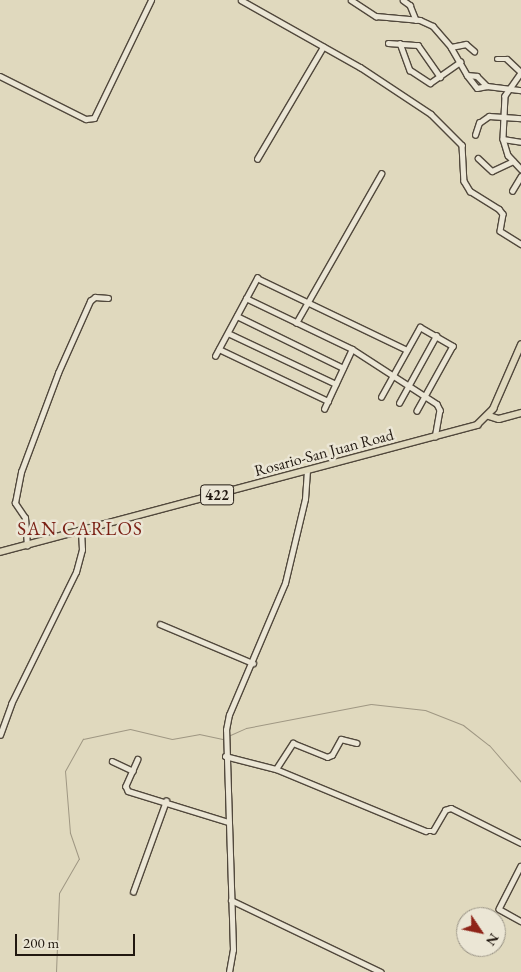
<!DOCTYPE html>
<html>
<head>
<meta charset="utf-8">
<style>
	body { margin:0 }
	#map { position:relative; width:521px; height:972px; overflow:hidden; background:#e0d9be; font-family:"EB Garamond",serif }
	div>[style] { position:absolute }
	[style*='--x'] { left:calc(var(--x)*1px); top:calc(var(--y)*1px); width:calc(var(--w)*1px); rotate:calc(var(--a)*1deg) }
	.stream>* { height:1px; margin:-0.5px; padding:0 0.5px; transform-origin:0.5px; border-radius:0.5px; background:#9f9783 }
	.roads { filter:drop-shadow(1px 0 #51483c) drop-shadow(-1px 0 #51483c) drop-shadow(0 1px #51483c) drop-shadow(0 -1px #51483c) }
	.minor>* { height:4.5px; margin:-2.25px; padding:0 2.25px; transform-origin:2.25px; border-radius:2.25px; background:#ebe6d5 }
	.major>* { height:5.5px; margin:-2.75px; padding:0 2.75px; transform-origin:2.75px; border-radius:2.75px; background:#e0d9be }
	span { translate:-50% -50%; white-space:nowrap; text-align:center; line-height:1.15; -webkit-text-stroke:5px #ebe6d5; paint-order:stroke }
	.shield-label span { padding:1px 4px; background:#ebe6d5; border:1px solid; border-radius:4px; -webkit-text-stroke-width:0 }
	.shield-label { font-size:15px; color:#211810; font-weight:700 }
	.street-label { font-size:16px; color:#211810 }
	.quarter-label { font-size:19px; color:#7a1f14; letter-spacing:1px }
	.north { position:absolute; left:456px; top:907px; width:50px; height:50px; box-sizing:border-box; background:#ebe6d5; border:1px solid #9a9486; border-radius:50%; rotate:124deg; font-size:14px; font-weight:700; line-height:20px; text-align:center; color:#211810 }
	.north::after { content:''; display:block; margin:auto; width:18px; height:22px; background:#8f2418; clip-path:polygon(50% 0,100% 100%,50% 72%,0 100%) }
	.scale { position:absolute; left:15px; top:934px; width:120px; height:22px; box-sizing:border-box; border:2px solid #211810; border-top:0; padding-left:6px; font-size:15px; line-height:18px; white-space:nowrap; color:#211810; -webkit-text-stroke:4px #ebe6d5; paint-order:stroke }
</style>
</head>
<body>
<div id="map">
	<div class="stream">
		<i style="--x:228;--y:736;--w:20;--a:-24"></i>
		<i style="--x:246;--y:728;--w:127;--a:-10.9"></i>
		<i style="--x:371;--y:704;--w:54;--a:6.3"></i>
		<i style="--x:425;--y:710;--w:41;--a:21.5"></i>
		<i style="--x:463;--y:725;--w:33;--a:38"></i>
		<i style="--x:489;--y:745;--w:49;--a:49.1"></i>
		<i style="--x:56;--y:972;--w:79;--a:-87.8"></i>
		<i style="--x:59;--y:893;--w:39;--a:-60"></i>
		<i style="--x:79;--y:859;--w:28;--a:-109"></i>
		<i style="--x:70;--y:833;--w:62;--a:-94.6"></i>
		<i style="--x:65;--y:771;--w:37;--a:-61"></i>
		<i style="--x:83;--y:739;--w:48;--a:-12"></i>
		<i style="--x:130;--y:729;--w:43;--a:13.4"></i>
		<i style="--x:172;--y:739;--w:27;--a:-10"></i>
		<i style="--x:199;--y:734;--w:24;--a:12"></i>
	</div>
	<div class="roads">
		<div class="minor">
			<i style="--x:241;--y:0;--w:137;--a:29.4"></i>
			<i style="--x:360;--y:67;--w:85;--a:33.5"></i>
			<i style="--x:431;--y:114;--w:44;--a:45"></i>
			<i style="--x:462;--y:145;--w:36;--a:87"></i>
			<i style="--x:464;--y:181;--w:12;--a:59"></i>
			<i style="--x:470;--y:191;--w:34;--a:32"></i>
			<i style="--x:499;--y:209;--w:6;--a:51"></i>
			<i style="--x:503;--y:214;--w:17;--a:100"></i>
			<i style="--x:500;--y:231;--w:25;--a:32"></i>
			<i style="--x:351;--y:0;--w:30;--a:33"></i>
			<i style="--x:376;--y:16;--w:44;--a:5.2"></i>
			<i style="--x:420;--y:20;--w:14;--a:25"></i>
			<i style="--x:433;--y:26;--w:28;--a:49"></i>
			<i style="--x:451;--y:47;--w:32;--a:60"></i>
			<i style="--x:467;--y:75;--w:10;--a:6"></i>
			<i style="--x:477;--y:76;--w:14;--a:45"></i>
			<i style="--x:487;--y:86;--w:34;--a:7"></i>
			<i style="--x:403;--y:0;--w:9;--a:36"></i>
			<i style="--x:410;--y:5;--w:16;--a:68"></i>
			<i style="--x:388;--y:43;--w:30;--a:4"></i>
			<i style="--x:418;--y:45;--w:39;--a:55"></i>
			<i style="--x:400;--y:43;--w:29;--a:70"></i>
			<i style="--x:410;--y:70;--w:24;--a:33"></i>
			<i style="--x:430;--y:83;--w:37;--a:-35"></i>
			<i style="--x:451;--y:47;--w:15;--a:-11"></i>
			<i style="--x:466;--y:44;--w:11;--a:41"></i>
			<i style="--x:497;--y:59;--w:10;--a:0"></i>
			<i style="--x:507;--y:59;--w:19;--a:43"></i>
			<i style="--x:521;--y:73;--w:28;--a:125"></i>
			<i style="--x:505;--y:96;--w:43;--a:92.7"></i>
			<i style="--x:503;--y:139;--w:17;--a:73"></i>
			<i style="--x:508;--y:155;--w:19;--a:47"></i>
			<i style="--x:467;--y:75;--w:16;--a:52"></i>
			<i style="--x:477;--y:88;--w:10;--a:-11"></i>
			<i style="--x:0;--y:76;--w:96;--a:26.6"></i>
			<i style="--x:86;--y:119;--w:8;--a:-7"></i>
			<i style="--x:94;--y:118;--w:131;--a:-64.2"></i>
			<i style="--x:475;--y:135;--w:13;--a:-72"></i>
			<i style="--x:479;--y:123;--w:12;--a:-35"></i>
			<i style="--x:489;--y:116;--w:32;--a:4"></i>
			<i style="--x:503;--y:139;--w:18;--a:9"></i>
			<i style="--x:478;--y:158;--w:19;--a:43"></i>
			<i style="--x:492;--y:171;--w:23;--a:-25"></i>
			<i style="--x:257;--y:159;--w:130;--a:-59.5"></i>
			<i style="--x:512;--y:191;--w:17;--a:-59"></i>
			<i style="--x:246;--y:298;--w:118;--a:25.7"></i>
			<i style="--x:352;--y:349;--w:101;--a:32.9"></i>
			<i style="--x:437;--y:404;--w:7;--a:63"></i>
			<i style="--x:440;--y:410;--w:27;--a:100"></i>
			<i style="--x:237;--y:316;--w:118;--a:26.1"></i>
			<i style="--x:296;--y:323;--w:172;--a:-60.3"></i>
			<i style="--x:228;--y:333;--w:119;--a:25.3"></i>
			<i style="--x:219;--y:349;--w:121;--a:25.5"></i>
			<i style="--x:215;--y:356;--w:89;--a:-61.7"></i>
			<i style="--x:257;--y:278;--w:166;--a:25.6"></i>
			<i style="--x:381;--y:397;--w:80;--a:-60.9"></i>
			<i style="--x:420;--y:327;--w:38;--a:30"></i>
			<i style="--x:453;--y:346;--w:74;--a:119"></i>
			<i style="--x:399;--y:403;--w:77;--a:-61.1"></i>
			<i style="--x:324;--y:409;--w:66;--a:-65"></i>
			<i style="--x:27;--y:546;--w:28;--a:-94"></i>
			<i style="--x:25;--y:518;--w:18;--a:-124"></i>
			<i style="--x:15;--y:503;--w:32;--a:-79"></i>
			<i style="--x:21;--y:472;--w:106;--a:-69.5"></i>
			<i style="--x:58;--y:373;--w:79;--a:-66"></i>
			<i style="--x:90;--y:301;--w:6;--a:-39"></i>
			<i style="--x:95;--y:297;--w:13;--a:4"></i>
			<i style="--x:160;--y:624;--w:101;--a:22.8"></i>
			<i style="--x:0;--y:735;--w:33;--a:-70"></i>
			<i style="--x:11;--y:704;--w:147;--a:-63.8"></i>
			<i style="--x:76;--y:572;--w:23;--a:-75"></i>
			<i style="--x:82;--y:550;--w:20;--a:-93"></i>
			<i style="--x:225;--y:756;--w:53;--a:14.3"></i>
			<i style="--x:276;--y:769;--w:162;--a:22.5"></i>
			<i style="--x:426;--y:831;--w:7;--a:0"></i>
			<i style="--x:433;--y:831;--w:24;--a:-60"></i>
			<i style="--x:445;--y:810;--w:6;--a:-18"></i>
			<i style="--x:451;--y:808;--w:78;--a:26.6"></i>
			<i style="--x:138;--y:759;--w:30;--a:114"></i>
			<i style="--x:126;--y:786;--w:5;--a:68"></i>
			<i style="--x:128;--y:791;--w:105;--a:17.2"></i>
			<i style="--x:112;--y:761;--w:23;--a:25"></i>
			<i style="--x:276;--y:769;--w:31;--a:-57"></i>
			<i style="--x:293;--y:743;--w:37;--a:22"></i>
			<i style="--x:327;--y:757;--w:5;--a:-22"></i>
			<i style="--x:332;--y:755;--w:18;--a:-61"></i>
			<i style="--x:341;--y:739;--w:16;--a:14"></i>
			<i style="--x:521;--y:866;--w:48;--a:117.1"></i>
			<i style="--x:499;--y:909;--w:25;--a:29"></i>
			<i style="--x:133;--y:892;--w:97;--a:-70.1"></i>
			<i style="--x:231;--y:900;--w:166;--a:25.6"></i>
			<i style="--x:229;--y:972;--w:22;--a:-80"></i>
			<i style="--x:233;--y:950;--w:220;--a:-91.8"></i>
			<i style="--x:226;--y:730;--w:15;--a:-79"></i>
			<i style="--x:229;--y:715;--w:143;--a:-67"></i>
			<i style="--x:285;--y:583;--w:86;--a:-76.6"></i>
			<i style="--x:305;--y:499;--w:27;--a:-86"></i>
		</div>
		<div class="major">
			<i style="--x:489;--y:416;--w:10;--a:17"></i>
			<i style="--x:499;--y:419;--w:23;--a:-15"></i>
			<i style="--x:0;--y:552;--w:494;--a:-14.9"></i>
			<i style="--x:477;--y:425;--w:23;--a:-45"></i>
			<i style="--x:493;--y:409;--w:70;--a:-66.4"></i>
		</div>
	</div>
	<div class="shield-label">
		<span style="left:217px;top:495px">422</span>
	</div>
	<div class="street-label">
		<span style="left:324px;top:453px;rotate:-15deg">Rosario-San Juan Road</span>
	</div>
	<div class="quarter-label">
		<span style="left:80px;top:529px">SAN CARLOS</span>
	</div>
	<div class="north">N</div>
	<div class="scale">200 m</div>
</div>
</body>
</html>
